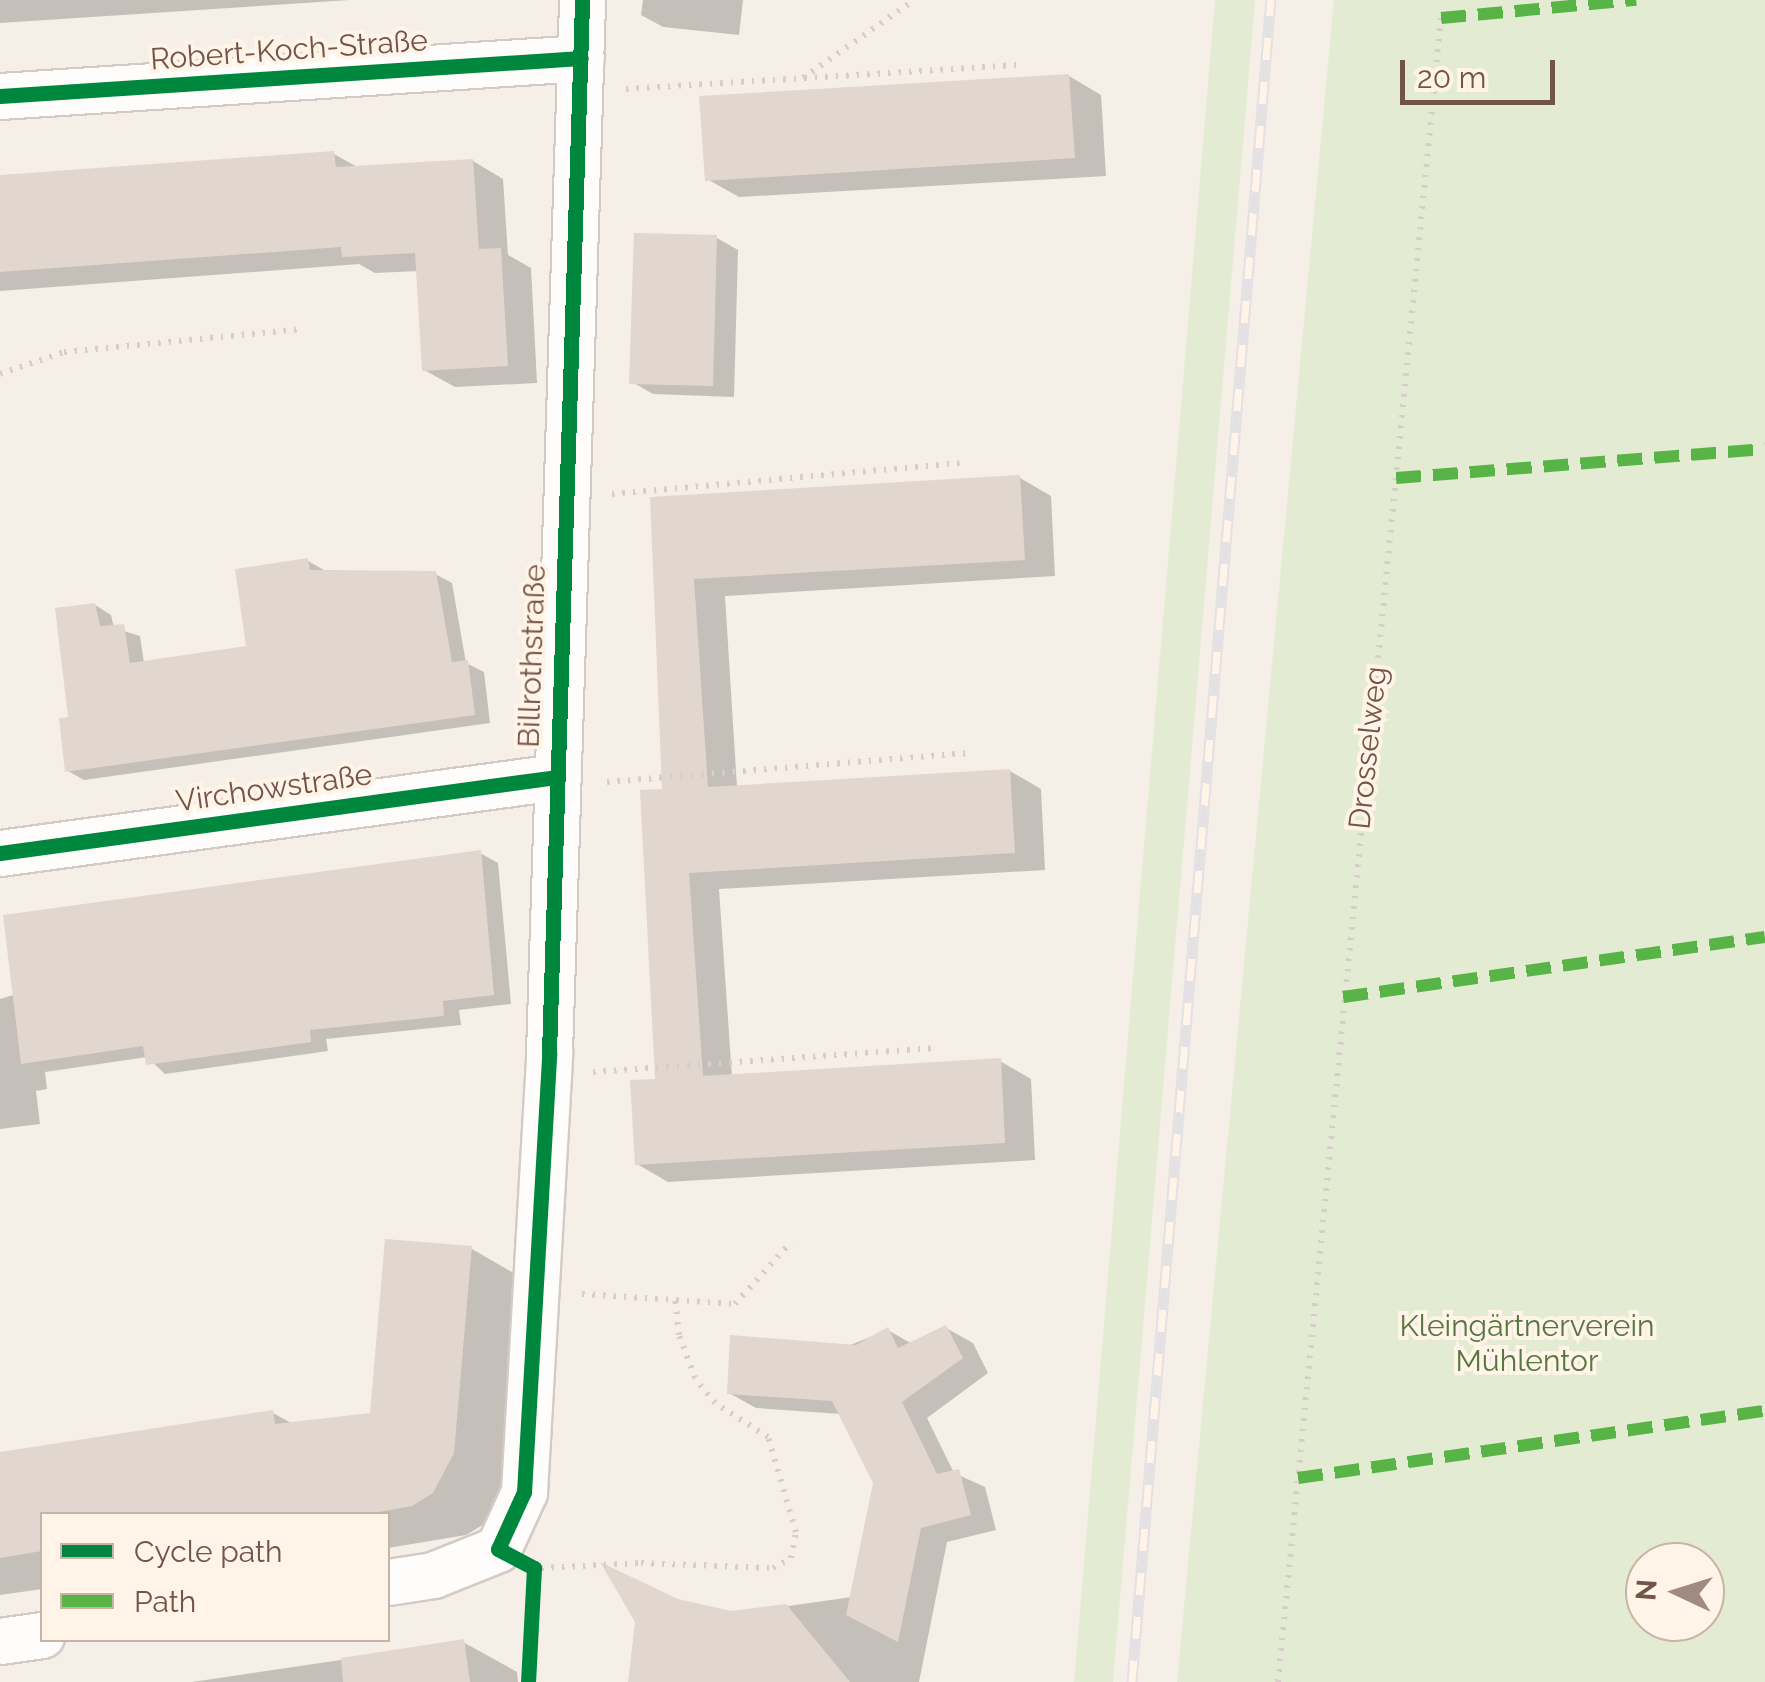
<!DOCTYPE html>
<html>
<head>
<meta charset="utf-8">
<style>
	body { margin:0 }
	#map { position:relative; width:1765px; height:1682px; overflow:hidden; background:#f6efe7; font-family:Raleway,sans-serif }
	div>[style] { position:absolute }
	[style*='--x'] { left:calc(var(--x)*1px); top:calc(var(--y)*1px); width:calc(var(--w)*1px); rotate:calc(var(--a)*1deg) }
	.green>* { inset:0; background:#e3ecd2 }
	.shadow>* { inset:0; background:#0003 }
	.building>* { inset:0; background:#e2d7cf }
	.path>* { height:6px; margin-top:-3px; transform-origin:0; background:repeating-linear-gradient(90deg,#d8cec9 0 2.5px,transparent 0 10.5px) }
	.roads { filter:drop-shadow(2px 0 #d4cac5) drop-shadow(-2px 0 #d4cac5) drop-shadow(0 2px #d4cac5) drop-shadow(0 -2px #d4cac5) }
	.street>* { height:45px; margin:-22.5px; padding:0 22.5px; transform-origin:22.5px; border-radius:22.5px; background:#fefdfb }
	.rail>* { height:11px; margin-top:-5.5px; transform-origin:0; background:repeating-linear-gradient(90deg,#fff4e7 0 22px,#e3e1e4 0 44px); box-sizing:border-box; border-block:2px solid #e3e1e4 }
	.quiet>* { height:12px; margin-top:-6px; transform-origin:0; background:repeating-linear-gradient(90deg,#59b447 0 25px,transparent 0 37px) }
	.cycleway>* { height:15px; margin:-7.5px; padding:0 7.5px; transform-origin:7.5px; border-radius:7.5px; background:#00873e }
	span { translate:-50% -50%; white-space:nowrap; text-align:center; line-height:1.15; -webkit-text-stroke:8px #fff4e7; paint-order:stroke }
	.street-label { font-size:30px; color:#735448 }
	.park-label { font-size:30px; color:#557841 }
	.legend { position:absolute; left:40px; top:1512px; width:350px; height:130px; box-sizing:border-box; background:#fff4e7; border:2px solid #c7b4a7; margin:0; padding:12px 18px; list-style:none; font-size:30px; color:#735448 }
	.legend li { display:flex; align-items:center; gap:20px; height:50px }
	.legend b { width:50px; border:2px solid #c7b4a7 }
	.north { position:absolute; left:1625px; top:1542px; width:100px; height:100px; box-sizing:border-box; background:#fff4e7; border:2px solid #c7b4a7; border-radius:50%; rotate:274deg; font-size:28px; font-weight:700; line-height:40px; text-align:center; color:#735448 }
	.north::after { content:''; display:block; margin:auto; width:35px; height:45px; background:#a18a80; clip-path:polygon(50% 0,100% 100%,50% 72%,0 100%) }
	.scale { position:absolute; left:1400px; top:60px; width:155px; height:45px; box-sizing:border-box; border:5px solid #735448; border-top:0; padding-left:12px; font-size:30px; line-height:35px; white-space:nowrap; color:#735448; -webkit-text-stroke:8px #fff4e7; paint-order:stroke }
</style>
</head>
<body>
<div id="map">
	<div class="green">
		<i style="clip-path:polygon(1215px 0,1255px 0,1113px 1682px,1074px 1682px)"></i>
		<i style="clip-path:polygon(evenodd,1334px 0,1765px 0,1765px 1682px,1177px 1682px,1334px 0,1705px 1562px,1705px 1622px,1645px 1622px,1645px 1562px,1705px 1562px)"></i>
	</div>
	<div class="shadow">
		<i style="clip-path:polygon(0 0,350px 0,0 23px)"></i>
		<i style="clip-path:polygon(643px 0,743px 0,739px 35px,663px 27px,641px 15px)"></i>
		<i style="clip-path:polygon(1069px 76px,1101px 95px,1106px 176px,739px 197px,707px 179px)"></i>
		<i style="clip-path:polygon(334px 154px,359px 168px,473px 161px,503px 179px,508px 255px,531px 268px,537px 383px,455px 387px,424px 370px,419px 271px,375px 273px,359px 264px,0 291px,0 177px)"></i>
		<i style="clip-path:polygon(717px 238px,738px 250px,734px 397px,653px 394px,632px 382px)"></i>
		<i style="clip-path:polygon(1020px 478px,1051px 496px,1055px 576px,725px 596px,737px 787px,1010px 771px,1041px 789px,1045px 870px,719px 889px,732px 1077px,1000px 1061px,1031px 1079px,1035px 1160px,668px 1182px,637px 1164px,658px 1081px,664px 792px,653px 500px)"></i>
		<i style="clip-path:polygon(308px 561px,324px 570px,435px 574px,452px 583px,466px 663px,484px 672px,490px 723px,84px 780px,68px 771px,70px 719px,95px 605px,111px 615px,114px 628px,140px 636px,144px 663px,249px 648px)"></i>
		<i style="clip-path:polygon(480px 853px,498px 863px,511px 1004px,459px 1010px,461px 1025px,326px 1039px,328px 1051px,165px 1074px,147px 1057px,45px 1072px,47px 1089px,36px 1091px,40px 1124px,0 1129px,0 999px)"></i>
		<i style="clip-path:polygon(472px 1249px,524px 1279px,506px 1483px,486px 1523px,466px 1535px,388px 1548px,388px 1514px,42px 1514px,42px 1589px,0 1595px,0 1455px,273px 1413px,293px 1424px,372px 1415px)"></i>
		<i style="clip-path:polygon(946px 1328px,973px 1343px,988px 1373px,927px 1418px,954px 1473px,985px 1487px,996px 1530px,947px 1542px,919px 1682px,631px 1682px,677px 1601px,731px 1614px,852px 1597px,876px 1483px,841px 1414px,756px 1408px,729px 1393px,888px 1330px,912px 1344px)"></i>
		<i style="clip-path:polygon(463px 1642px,517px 1672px,518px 1682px,192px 1682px)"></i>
	</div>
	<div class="building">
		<i style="clip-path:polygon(1069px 74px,1075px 158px,705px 181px,699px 96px)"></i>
		<i style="clip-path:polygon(334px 151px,336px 167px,473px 159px,479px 249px,501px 248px,508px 366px,422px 371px,415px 253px,342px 257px,341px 247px,0 272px,0 175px)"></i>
		<i style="clip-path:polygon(634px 233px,717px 235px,713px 386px,629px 384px)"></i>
		<i style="clip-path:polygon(1020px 475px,1025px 560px,694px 579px,708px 787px,1010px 769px,1015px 853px,689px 873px,703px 1076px,1001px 1058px,1005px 1143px,635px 1165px,630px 1080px,655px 1079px,640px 790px,662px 789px,650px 497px)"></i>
		<i style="clip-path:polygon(308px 558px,310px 570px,436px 571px,452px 662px,468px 660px,475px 715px,65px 772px,59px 718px,68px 717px,55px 608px,95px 603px,100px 626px,124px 624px,130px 663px,246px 646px,235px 569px)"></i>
		<i style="clip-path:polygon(481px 850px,494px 995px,443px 1001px,444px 1016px,310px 1030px,311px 1042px,146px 1065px,143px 1046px,21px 1064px,3px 915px)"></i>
		<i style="clip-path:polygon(385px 1239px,472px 1246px,454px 1453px,433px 1493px,412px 1506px,368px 1514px,42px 1514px,42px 1551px,0 1558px,0 1452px,273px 1410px,275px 1424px,370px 1413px)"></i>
		<i style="clip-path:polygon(946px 1325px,963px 1358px,902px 1402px,937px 1474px,959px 1469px,971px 1515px,921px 1528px,898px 1642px,846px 1615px,873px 1483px,832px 1401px,727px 1394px,730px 1335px,856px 1345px,888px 1327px,898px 1348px)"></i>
		<i style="clip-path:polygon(600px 1562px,678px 1599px,731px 1611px,786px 1604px,850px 1682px,628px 1682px,635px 1622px)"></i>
		<i style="clip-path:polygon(464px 1639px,470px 1682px,343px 1682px,341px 1658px)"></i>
	</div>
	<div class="path">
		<i style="--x:803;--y:78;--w:136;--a:-35.1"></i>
		<i style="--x:626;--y:89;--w:394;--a:-3.5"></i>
		<i style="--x:0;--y:374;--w:68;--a:-19"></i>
		<i style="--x:64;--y:352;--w:240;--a:-5.5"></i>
		<i style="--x:612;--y:494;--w:349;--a:-5.1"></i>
		<i style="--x:607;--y:782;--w:362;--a:-4.6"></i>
		<i style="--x:593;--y:1072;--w:343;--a:-4"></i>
		<i style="--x:582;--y:1294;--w:153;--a:3.7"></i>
		<i style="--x:735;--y:1304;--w:84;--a:-47.9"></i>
		<i style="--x:541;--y:1568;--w:100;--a:-2.9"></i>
		<i style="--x:641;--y:1563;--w:132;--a:2.2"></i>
		<i style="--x:773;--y:1568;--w:21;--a:-29"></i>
		<i style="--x:791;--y:1558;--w:26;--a:-79"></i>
		<i style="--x:796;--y:1532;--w:99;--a:-106.4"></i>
		<i style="--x:768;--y:1437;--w:63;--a:-147.3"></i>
		<i style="--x:715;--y:1403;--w:32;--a:-129"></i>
		<i style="--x:695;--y:1378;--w:46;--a:-110.4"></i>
		<i style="--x:679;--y:1335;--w:36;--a:-96"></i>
		<i style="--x:1278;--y:1682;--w:1672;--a:-84.41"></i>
	</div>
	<div class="roads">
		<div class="street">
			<i style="--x:0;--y:96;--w:582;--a:-3.74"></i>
			<i style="--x:0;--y:853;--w:561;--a:-7.78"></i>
			<i style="--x:388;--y:1582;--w:46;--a:-8.8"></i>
			<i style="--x:433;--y:1575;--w:70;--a:-21.8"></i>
			<i style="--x:498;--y:1549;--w:63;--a:-65.5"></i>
			<i style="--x:524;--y:1492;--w:440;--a:-86.7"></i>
			<i style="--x:549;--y:1053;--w:1054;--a:-88.2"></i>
			<i style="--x:0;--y:1641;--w:42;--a:-8.1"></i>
		</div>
	</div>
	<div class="rail">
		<i style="--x:1132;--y:1682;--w:1688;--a:-85.28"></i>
	</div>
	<div class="quiet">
		<i style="--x:1441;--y:18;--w:196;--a:-5.3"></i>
		<i style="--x:1396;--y:478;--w:370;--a:-4.5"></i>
		<i style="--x:1343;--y:997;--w:426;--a:-8.1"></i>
		<i style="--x:1298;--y:1478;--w:472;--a:-8.2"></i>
	</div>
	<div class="cycleway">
		<i style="--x:0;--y:96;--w:582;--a:-3.74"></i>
		<i style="--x:0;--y:853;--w:561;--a:-7.78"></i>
		<i style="--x:498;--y:1549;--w:63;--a:-65.5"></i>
		<i style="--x:524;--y:1492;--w:440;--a:-86.7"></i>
		<i style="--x:549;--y:1053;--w:1054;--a:-88.2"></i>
		<i style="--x:498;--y:1549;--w:41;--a:27.8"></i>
		<i style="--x:534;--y:1568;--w:114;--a:93"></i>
	</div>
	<div class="street-label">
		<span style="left:289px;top:50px;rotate:-4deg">Robert-Koch-Straße</span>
		<span style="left:532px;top:656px;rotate:-88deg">Billrothstraße</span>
		<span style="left:1368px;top:748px;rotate:-84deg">Drosselweg</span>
		<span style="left:274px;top:788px;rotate:-8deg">Virchowstraße</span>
	</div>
	<div class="park-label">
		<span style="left:1527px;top:1343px">Kleingärtnerverein<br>Mühlentor</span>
	</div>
	<ul class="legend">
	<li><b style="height:12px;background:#00873e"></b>Cycle path</li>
	<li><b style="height:12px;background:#59b447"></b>Path</li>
	</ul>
	<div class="north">N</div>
	<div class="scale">20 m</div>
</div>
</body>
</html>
